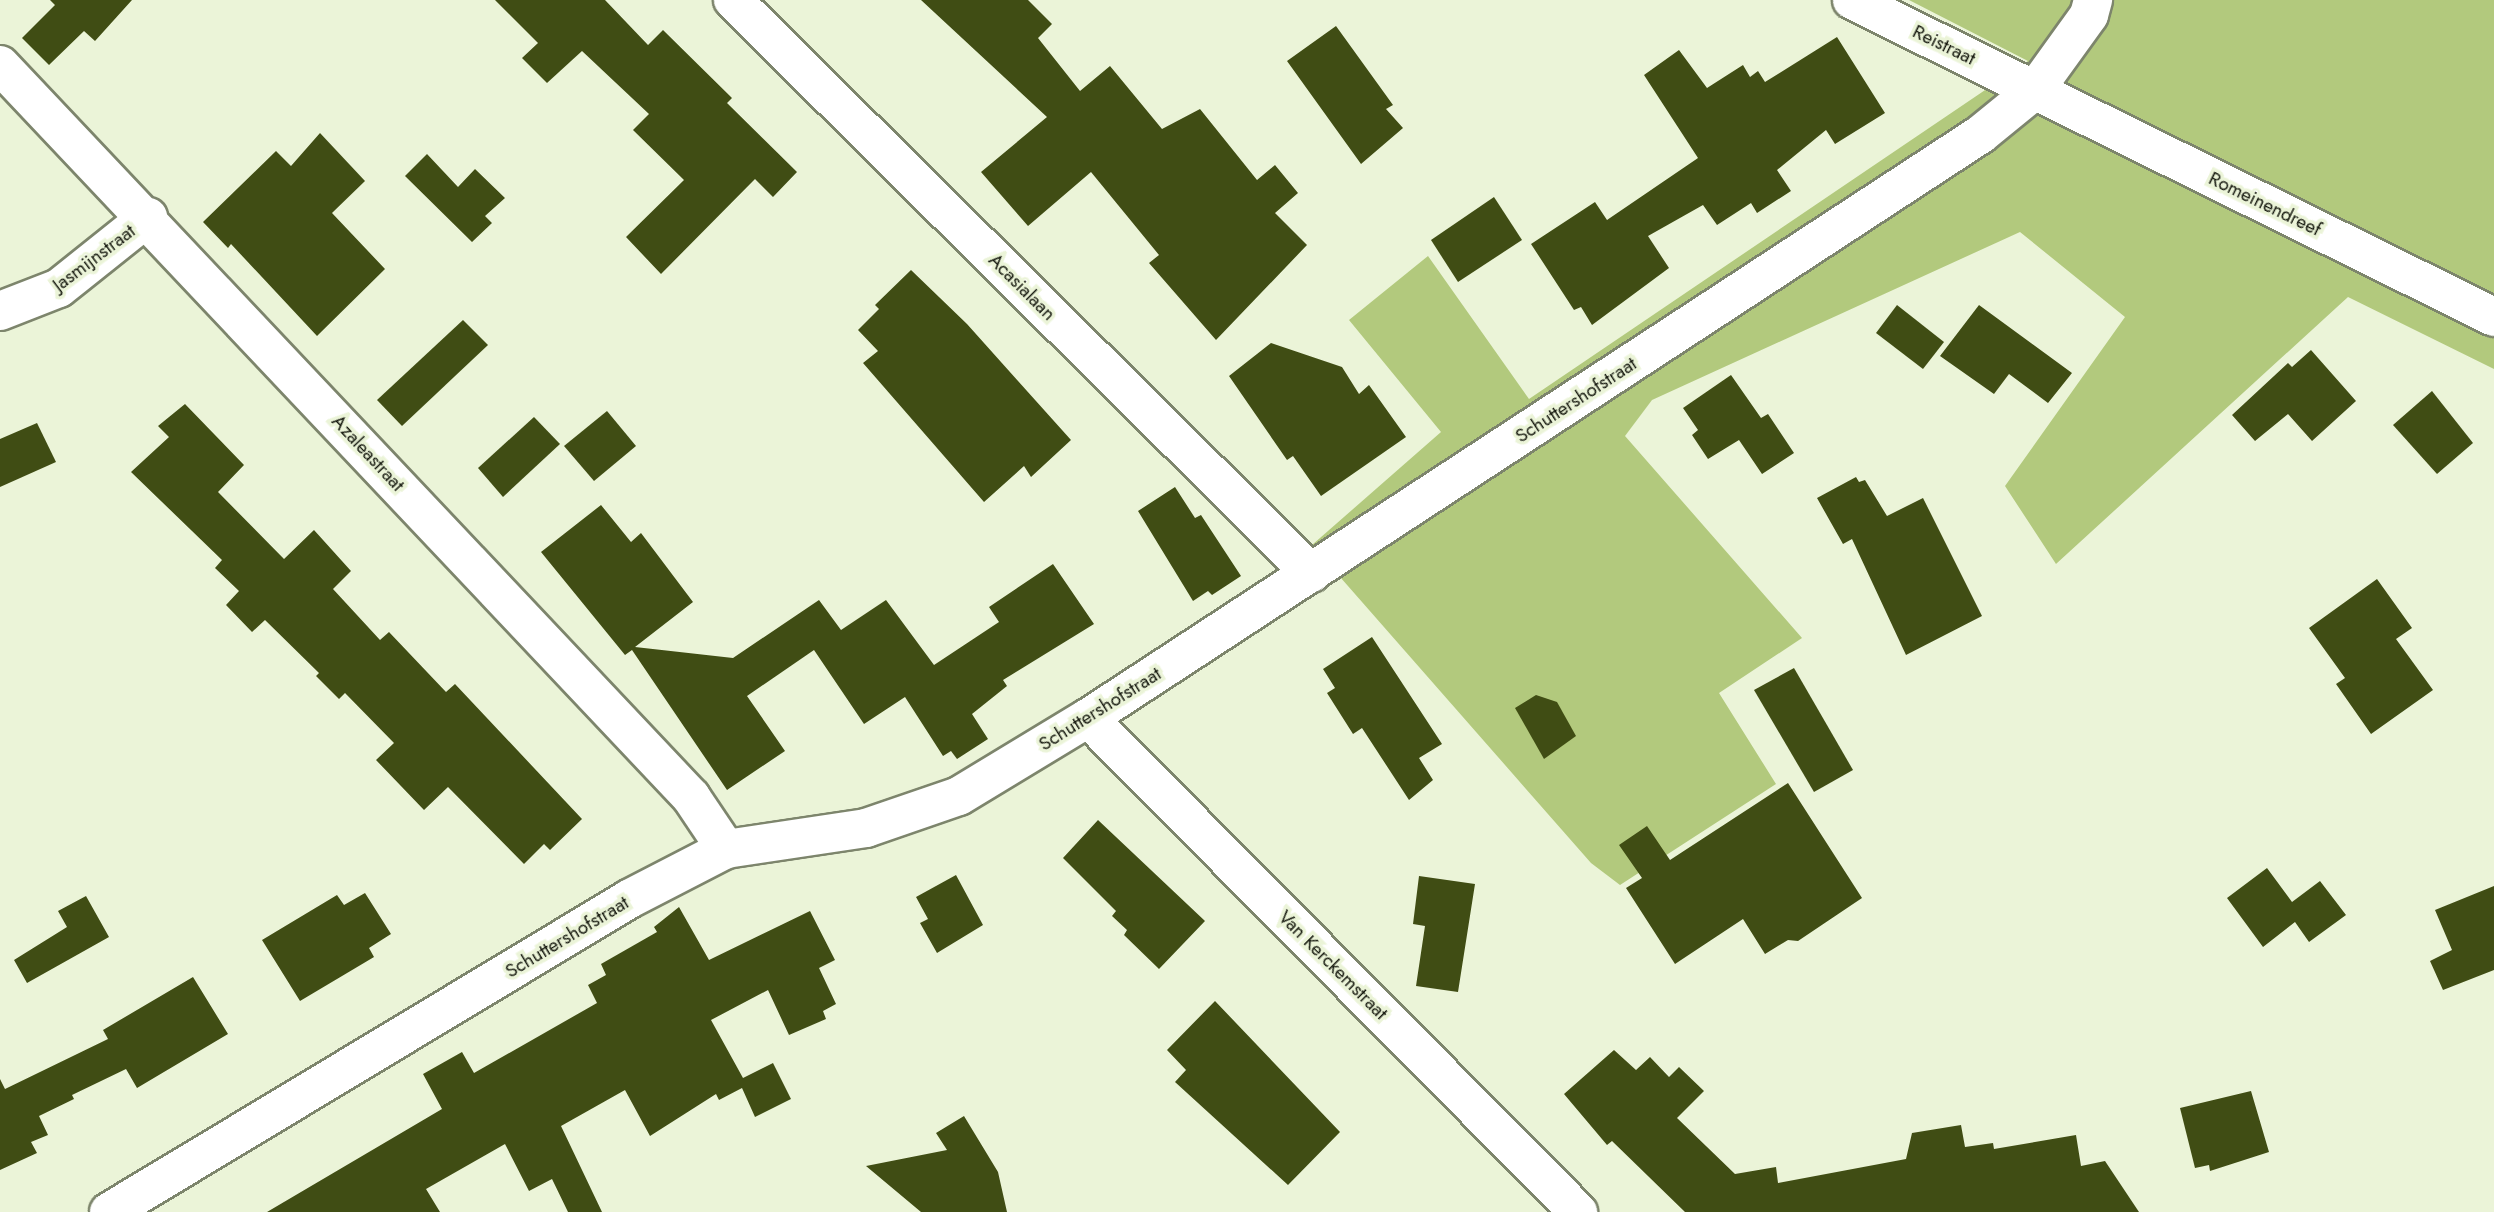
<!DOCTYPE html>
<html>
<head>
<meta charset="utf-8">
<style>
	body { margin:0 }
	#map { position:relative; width:2494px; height:1212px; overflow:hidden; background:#ebf4d8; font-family:Jost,sans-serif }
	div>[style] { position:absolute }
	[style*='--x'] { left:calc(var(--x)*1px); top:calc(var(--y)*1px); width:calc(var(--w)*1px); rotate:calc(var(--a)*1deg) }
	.forest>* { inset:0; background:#b2c97d }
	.building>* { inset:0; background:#404d14 }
	.roads { filter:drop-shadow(2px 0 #7d856c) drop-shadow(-2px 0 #7d856c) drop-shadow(0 2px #7d856c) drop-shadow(0 -2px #7d856c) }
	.street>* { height:38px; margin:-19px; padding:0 19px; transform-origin:19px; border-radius:19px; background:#fff }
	span { translate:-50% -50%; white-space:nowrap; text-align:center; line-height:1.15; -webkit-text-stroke:7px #ebf4d8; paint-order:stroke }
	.street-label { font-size:19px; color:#15180e }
</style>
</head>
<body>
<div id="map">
	<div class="forest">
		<i style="clip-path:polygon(1909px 0,2494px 0,2494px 369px,2348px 297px,2056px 564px,2005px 486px,2125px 317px,2020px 232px,1652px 400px,1625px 436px,1802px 638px,1719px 693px,1776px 784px,1620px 885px,1591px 863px,1312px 545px,1441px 432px,1349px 320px,1428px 256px,1529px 399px,2028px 61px)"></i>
	</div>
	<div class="building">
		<i style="clip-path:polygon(50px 0,132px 0,95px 41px,84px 31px,49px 65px,22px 38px,55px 5px)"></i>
		<i style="clip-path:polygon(495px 0,605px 0,648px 45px,663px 30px,732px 98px,727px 103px,797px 172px,773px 197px,755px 179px,661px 274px,626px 237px,684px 180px,633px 130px,649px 114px,582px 51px,547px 83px,522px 58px,538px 43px)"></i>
		<i style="clip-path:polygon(921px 0,1028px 0,1052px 24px,1038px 38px,1080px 91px,1110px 66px,1162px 129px,1200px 109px,1257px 180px,1275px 165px,1298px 193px,1275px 213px,1307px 245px,1216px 340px,1149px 263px,1159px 255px,1091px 172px,1028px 226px,981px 172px,1047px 117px)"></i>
		<i style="clip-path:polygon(1336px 26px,1393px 105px,1386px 109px,1403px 128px,1361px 164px,1287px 61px)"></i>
		<i style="clip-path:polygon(1837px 37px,1885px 113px,1835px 144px,1826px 130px,1777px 170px,1791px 191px,1757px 213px,1751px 203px,1717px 225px,1703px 205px,1648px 236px,1669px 268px,1592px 325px,1581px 307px,1574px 310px,1531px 244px,1595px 202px,1607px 220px,1698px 158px,1644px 75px,1679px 50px,1707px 88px,1743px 65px,1750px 77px,1758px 71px,1765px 82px)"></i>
		<i style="clip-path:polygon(320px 133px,365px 181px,332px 213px,385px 269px,317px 336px,231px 244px,228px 248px,203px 222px,276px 151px,291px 166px)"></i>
		<i style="clip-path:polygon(427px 154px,458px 187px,475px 169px,505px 198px,485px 216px,492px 223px,472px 242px,405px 176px)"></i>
		<i style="clip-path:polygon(1494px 197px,1522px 240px,1458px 282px,1431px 240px)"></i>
		<i style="clip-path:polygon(911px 270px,967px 324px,1071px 440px,1031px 477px,1024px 466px,984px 502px,863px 363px,878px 351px,858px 330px,879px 309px,875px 305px)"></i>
		<i style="clip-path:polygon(1897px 305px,1944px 342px,1923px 369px,1876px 333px)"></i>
		<i style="clip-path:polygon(1979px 305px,2072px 373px,2048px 403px,2009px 374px,1994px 394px,1940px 356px)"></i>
		<i style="clip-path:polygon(463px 320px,488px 345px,402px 426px,377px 400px)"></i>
		<i style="clip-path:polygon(1271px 343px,1342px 367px,1359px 394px,1369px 385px,1406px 437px,1321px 496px,1293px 456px,1287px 460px,1229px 376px)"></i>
		<i style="clip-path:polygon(2311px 350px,2356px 401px,2312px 441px,2288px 414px,2255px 441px,2232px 415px,2288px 363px,2292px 367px)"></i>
		<i style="clip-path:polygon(1731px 375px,1761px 418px,1768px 414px,1794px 453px,1762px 474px,1739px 440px,1708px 459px,1692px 435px,1698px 430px,1683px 408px)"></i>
		<i style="clip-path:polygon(2432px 391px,2473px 443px,2437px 474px,2393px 425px)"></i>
		<i style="clip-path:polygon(185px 404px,244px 465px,218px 492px,284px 559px,314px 530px,351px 571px,333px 589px,380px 640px,389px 632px,446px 692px,455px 684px,582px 819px,550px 850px,544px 844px,524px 864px,448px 787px,424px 810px,376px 760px,394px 743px,345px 693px,339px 699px,316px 676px,319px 673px,265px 620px,252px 632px,226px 605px,239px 591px,215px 568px,222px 560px,131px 472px,169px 437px,158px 426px)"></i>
		<i style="clip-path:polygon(607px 411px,636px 446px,594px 481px,564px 446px)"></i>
		<i style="clip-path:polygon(534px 417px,560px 444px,503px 497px,478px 468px)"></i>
		<i style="clip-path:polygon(37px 423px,56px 462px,0 487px,0 439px)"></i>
		<i style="clip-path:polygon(1856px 477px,1859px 482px,1865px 480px,1887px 516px,1923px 498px,1982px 616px,1906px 655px,1852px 539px,1843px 544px,1817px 498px)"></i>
		<i style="clip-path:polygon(1175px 487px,1195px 518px,1201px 515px,1241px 576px,1212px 595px,1208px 591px,1193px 601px,1138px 511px)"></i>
		<i style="clip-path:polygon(601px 505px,631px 542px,641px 533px,693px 602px,635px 647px,733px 658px,819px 600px,841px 630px,886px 600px,934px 665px,999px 622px,989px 607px,1053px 564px,1094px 624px,1003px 680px,1007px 686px,972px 714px,988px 739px,957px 759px,951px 751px,943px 756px,905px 697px,864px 724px,814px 650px,747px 696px,785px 751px,727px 790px,632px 650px,625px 655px,541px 552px)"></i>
		<i style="clip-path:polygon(2377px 579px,2412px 628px,2396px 639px,2433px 690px,2371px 734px,2336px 684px,2345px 678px,2309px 628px)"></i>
		<i style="clip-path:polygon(1372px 637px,1442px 744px,1419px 758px,1433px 780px,1409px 800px,1362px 728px,1353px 734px,1327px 693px,1335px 688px,1323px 669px)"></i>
		<i style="clip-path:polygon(1794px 668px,1853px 770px,1814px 792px,1754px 690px)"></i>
		<i style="clip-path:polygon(1536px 695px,1557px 702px,1576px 736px,1544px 759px,1515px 708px)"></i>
		<i style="clip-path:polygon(1788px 783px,1862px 898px,1798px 941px,1788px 940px,1765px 954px,1743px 919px,1675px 964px,1626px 888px,1642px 878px,1619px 845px,1647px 826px,1670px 860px)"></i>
		<i style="clip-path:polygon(1098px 820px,1205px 921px,1159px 969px,1124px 935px,1127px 930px,1112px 916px,1116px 911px,1063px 858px)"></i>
		<i style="clip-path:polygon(2267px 868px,2292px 902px,2320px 881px,2346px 915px,2309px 942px,2295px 922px,2263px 947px,2227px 898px)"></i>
		<i style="clip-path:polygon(956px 875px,983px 925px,937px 953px,920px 923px,928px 919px,916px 897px)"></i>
		<i style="clip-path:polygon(1419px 876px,1475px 884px,1458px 992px,1416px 986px,1425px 926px,1413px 924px)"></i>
		<i style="clip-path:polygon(2494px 886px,2494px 970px,2443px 990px,2430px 961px,2452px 950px,2435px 910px)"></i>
		<i style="clip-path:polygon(365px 893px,391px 934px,369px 948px,374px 957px,300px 1001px,262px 940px,337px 895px,344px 905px)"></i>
		<i style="clip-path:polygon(86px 896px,109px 937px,27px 983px,14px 960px,67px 927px,58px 911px)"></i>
		<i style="clip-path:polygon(679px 907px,709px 960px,810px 911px,835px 960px,819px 968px,836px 1004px,823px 1011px,826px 1019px,789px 1035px,768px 990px,711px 1020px,743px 1078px,773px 1063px,791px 1099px,755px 1117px,742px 1088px,719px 1100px,716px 1094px,650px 1136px,625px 1090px,561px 1126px,602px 1212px,568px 1212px,552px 1179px,529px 1191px,505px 1144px,426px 1189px,440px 1212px,267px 1212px,442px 1109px,423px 1074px,462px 1052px,474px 1073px,597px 1003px,588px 985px,606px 975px,601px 964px,657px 932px,654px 927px)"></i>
		<i style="clip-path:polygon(193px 977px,228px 1034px,137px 1088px,126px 1069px,72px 1095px,74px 1099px,39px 1116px,48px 1135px,31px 1142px,37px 1153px,0 1170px,0 1079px,5px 1089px,108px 1039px,103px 1030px)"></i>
		<i style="clip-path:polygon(1215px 1001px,1340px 1132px,1288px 1185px,1175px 1082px,1186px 1070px,1167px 1050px)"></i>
		<i style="clip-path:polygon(1614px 1050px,1636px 1070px,1650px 1057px,1669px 1077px,1679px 1067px,1704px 1091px,1677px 1118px,1735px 1174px,1776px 1167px,1778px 1183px,1906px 1159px,1912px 1133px,1961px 1125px,1965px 1147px,1993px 1143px,1994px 1149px,2076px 1135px,2081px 1166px,2105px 1161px,2139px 1212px,1685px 1212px,1612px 1141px,1607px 1145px,1564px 1094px)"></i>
		<i style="clip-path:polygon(2251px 1091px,2269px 1152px,2210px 1171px,2209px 1165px,2195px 1168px,2180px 1108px)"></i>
		<i style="clip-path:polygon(964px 1116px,998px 1172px,1007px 1212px,921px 1212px,866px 1166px,947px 1150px,936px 1133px)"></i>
	</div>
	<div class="roads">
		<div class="street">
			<i style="--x:733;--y:0;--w:814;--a:44.75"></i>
			<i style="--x:1852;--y:0;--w:716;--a:26.28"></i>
			<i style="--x:0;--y:65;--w:1007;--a:46.65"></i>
			<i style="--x:691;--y:797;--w:63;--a:56.1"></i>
			<i style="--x:0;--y:311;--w:63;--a:-21.3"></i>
			<i style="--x:59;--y:288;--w:114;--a:-38.6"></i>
			<i style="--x:1088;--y:718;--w:696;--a:45.23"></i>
			<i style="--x:109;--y:1212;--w:607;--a:-31.04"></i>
			<i style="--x:629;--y:899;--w:109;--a:-27.3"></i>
			<i style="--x:726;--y:849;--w:142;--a:-8.5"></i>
			<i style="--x:866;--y:828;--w:98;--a:-19"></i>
			<i style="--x:959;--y:796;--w:151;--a:-31.2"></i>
			<i style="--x:1088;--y:718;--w:1067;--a:-33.18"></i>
			<i style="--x:1981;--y:134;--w:70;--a:-39.2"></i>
			<i style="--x:2035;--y:90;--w:92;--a:-54.2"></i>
			<i style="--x:2089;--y:15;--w:16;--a:-75"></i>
		</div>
	</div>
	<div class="street-label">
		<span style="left:1944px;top:45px;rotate:26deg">Reistraat</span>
		<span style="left:2265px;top:204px;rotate:26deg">Romeinendreef</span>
		<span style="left:94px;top:258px;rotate:-37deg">Jasmijnstraat</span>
		<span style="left:1022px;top:287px;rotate:45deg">Acasialaan</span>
		<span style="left:1576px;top:400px;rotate:-33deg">Schuttershofstraat</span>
		<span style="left:368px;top:453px;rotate:47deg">Azaleastraat</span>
		<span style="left:1100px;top:709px;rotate:-32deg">Schuttershofstraat</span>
		<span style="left:567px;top:937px;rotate:-31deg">Schuttershofstraat</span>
		<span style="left:1333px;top:965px;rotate:45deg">Van Kerckemstraat</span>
	</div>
</div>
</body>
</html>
